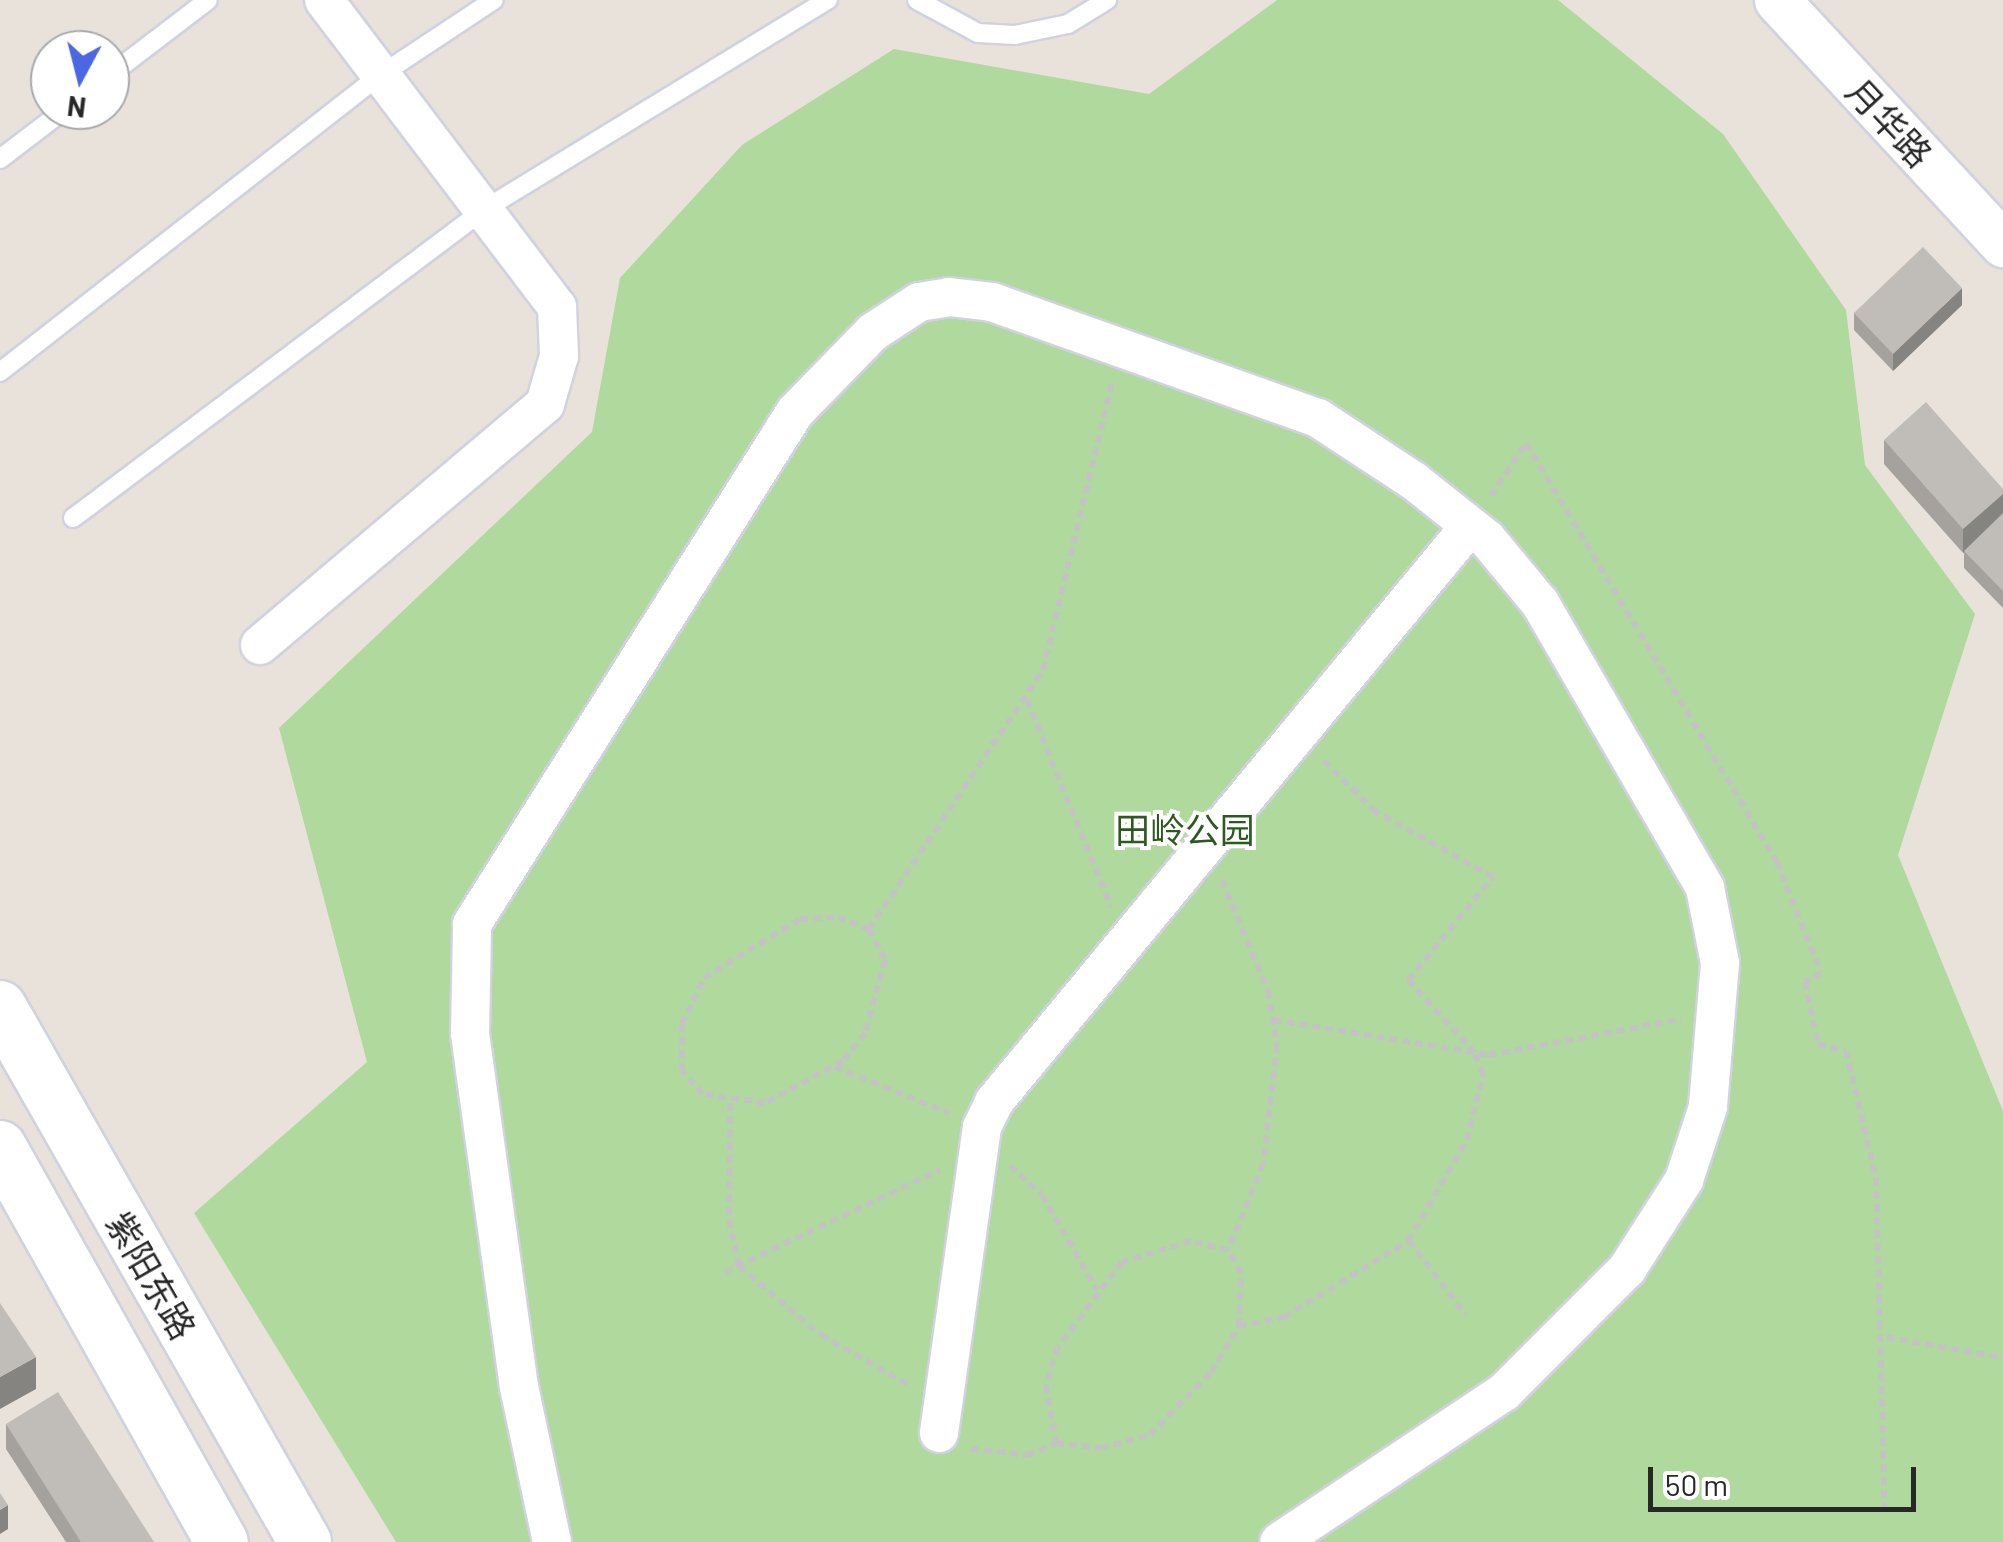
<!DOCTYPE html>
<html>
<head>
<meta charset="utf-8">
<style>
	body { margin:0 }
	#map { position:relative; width:2003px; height:1542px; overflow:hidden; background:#e8e2da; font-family:Barlow,"Noto Sans SC",sans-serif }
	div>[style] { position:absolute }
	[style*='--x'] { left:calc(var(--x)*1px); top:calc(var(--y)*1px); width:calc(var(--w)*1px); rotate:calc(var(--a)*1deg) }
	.green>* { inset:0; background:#b0d99d }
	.path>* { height:6px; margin-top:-3px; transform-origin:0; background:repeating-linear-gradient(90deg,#c3c3c3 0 8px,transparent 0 13px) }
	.roads { filter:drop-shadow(2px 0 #d0d2df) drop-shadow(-2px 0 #d0d2df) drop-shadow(0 2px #d0d2df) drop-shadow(0 -2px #d0d2df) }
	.service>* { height:18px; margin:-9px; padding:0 9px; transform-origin:9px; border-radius:9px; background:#fff }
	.minor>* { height:38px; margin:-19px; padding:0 19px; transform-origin:19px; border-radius:19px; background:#fff }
	.tertiary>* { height:45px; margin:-22.5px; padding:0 22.5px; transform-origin:22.5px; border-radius:22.5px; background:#fff }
	.secondary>* { height:52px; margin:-26px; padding:0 26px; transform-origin:26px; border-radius:26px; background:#fff }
	.wall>* { inset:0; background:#a5a29d }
	.shaded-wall>* { inset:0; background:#868480 }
	.building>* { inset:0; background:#c0bcb7 }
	span { translate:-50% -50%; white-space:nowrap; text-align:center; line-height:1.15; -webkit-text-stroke:8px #fff; paint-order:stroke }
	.street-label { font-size:35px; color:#272727 }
	.park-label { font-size:35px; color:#2c5a21 }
	.north { position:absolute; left:30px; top:30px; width:100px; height:100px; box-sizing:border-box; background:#fff; border:2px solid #a9a9a9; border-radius:50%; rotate:187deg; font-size:28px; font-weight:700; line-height:40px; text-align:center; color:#272727 }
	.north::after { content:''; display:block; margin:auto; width:35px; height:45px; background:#4c67e3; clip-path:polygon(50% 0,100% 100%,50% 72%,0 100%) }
	.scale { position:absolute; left:1648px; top:1467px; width:268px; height:45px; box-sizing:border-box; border:5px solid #272727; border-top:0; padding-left:12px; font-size:30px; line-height:35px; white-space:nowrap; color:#272727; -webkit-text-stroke:8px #fff; paint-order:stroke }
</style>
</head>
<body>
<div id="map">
	<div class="green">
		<i style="clip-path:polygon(1277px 0,1558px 0,1723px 134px,1846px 310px,1865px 465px,1975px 614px,1898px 855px,2003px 1111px,2003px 1542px,396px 1542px,194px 1213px,367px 1062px,279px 728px,592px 432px,620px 278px,742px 145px,894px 49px,1149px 94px)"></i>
	</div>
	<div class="path">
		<i style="--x:1491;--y:496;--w:64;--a:-56.6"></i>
		<i style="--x:1526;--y:443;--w:488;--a:59.1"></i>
		<i style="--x:1777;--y:862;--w:119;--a:68.4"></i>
		<i style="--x:1821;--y:973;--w:18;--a:151"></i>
		<i style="--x:1805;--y:982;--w:63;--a:78.2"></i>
		<i style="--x:1818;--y:1044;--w:29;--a:14"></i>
		<i style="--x:1846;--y:1051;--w:130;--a:76.7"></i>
		<i style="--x:1876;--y:1178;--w:334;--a:88.5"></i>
		<i style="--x:1027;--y:700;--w:223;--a:67.9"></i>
		<i style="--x:1222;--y:880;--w:120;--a:67.5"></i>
		<i style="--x:1268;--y:991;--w:55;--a:80.5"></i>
		<i style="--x:1277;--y:1045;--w:120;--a:96.7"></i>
		<i style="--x:1263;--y:1164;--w:93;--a:112.1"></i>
		<i style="--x:838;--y:917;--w:33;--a:21"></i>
		<i style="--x:869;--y:929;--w:35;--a:63"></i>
		<i style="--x:885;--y:960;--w:76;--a:105.3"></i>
		<i style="--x:865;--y:1033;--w:36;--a:128"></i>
		<i style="--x:843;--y:1061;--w:89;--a:151.7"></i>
		<i style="--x:765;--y:1103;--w:63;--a:-171.7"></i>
		<i style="--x:703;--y:1094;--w:31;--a:-132"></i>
		<i style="--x:682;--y:1071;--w:47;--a:-90"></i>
		<i style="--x:682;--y:1024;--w:51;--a:-64.4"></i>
		<i style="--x:704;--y:978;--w:113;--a:-31.6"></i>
		<i style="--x:800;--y:919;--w:38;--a:-3"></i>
		<i style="--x:869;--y:929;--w:312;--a:-56.1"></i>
		<i style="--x:1043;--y:670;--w:296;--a:-76.5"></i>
		<i style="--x:1274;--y:1020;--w:218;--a:9.2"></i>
		<i style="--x:1489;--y:1055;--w:196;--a:-10.6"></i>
		<i style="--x:835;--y:1067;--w:123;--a:22"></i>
		<i style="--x:730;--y:1103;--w:117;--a:90.5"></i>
		<i style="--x:729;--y:1220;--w:47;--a:77.7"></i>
		<i style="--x:739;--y:1266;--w:107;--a:40.1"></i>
		<i style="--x:821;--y:1335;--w:101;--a:29.6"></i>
		<i style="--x:1010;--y:1166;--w:43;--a:42.2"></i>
		<i style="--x:1042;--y:1195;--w:110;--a:59.9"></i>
		<i style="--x:1409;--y:1241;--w:93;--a:52.4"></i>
		<i style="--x:725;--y:1272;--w:238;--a:-25.4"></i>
		<i style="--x:1239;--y:1326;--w:46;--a:-11.3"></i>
		<i style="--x:1284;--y:1317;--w:145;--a:-31.5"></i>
		<i style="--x:1408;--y:1241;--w:117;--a:-59.7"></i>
		<i style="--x:1467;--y:1140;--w:68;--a:-76.4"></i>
		<i style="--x:1483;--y:1074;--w:22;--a:-111"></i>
		<i style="--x:1475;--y:1053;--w:99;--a:-132.5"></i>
		<i style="--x:1408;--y:980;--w:134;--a:-50.5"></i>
		<i style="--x:1493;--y:877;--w:134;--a:-150.9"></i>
		<i style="--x:1376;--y:812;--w:74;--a:-135.5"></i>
		<i style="--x:1887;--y:1337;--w:118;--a:10.3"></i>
		<i style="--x:971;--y:1449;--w:56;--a:6.1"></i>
		<i style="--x:1027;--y:1455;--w:31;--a:-22"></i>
		<i style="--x:1056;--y:1443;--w:45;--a:6.3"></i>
		<i style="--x:1101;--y:1448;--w:51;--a:-14.9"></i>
		<i style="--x:1150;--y:1435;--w:88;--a:-45.9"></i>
		<i style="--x:1211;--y:1372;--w:54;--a:-58.7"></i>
		<i style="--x:1239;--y:1326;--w:53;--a:-87.8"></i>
		<i style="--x:1241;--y:1273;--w:26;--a:-119"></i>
		<i style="--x:1228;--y:1250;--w:38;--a:-166"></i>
		<i style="--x:1191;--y:1241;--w:72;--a:163.1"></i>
		<i style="--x:1122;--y:1262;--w:106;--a:127"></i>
		<i style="--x:1058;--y:1347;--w:40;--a:108"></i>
		<i style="--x:1046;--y:1385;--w:59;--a:80.2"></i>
	</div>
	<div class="roads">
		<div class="service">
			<i style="--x:917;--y:0;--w:69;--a:28.4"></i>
			<i style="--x:978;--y:33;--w:37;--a:3"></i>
			<i style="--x:1015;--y:35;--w:54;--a:-11.7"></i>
			<i style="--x:1068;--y:24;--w:46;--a:-31.6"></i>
			<i style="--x:110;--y:75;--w:123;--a:-37.4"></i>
			<i style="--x:0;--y:159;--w:81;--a:-37.4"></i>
			<i style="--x:0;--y:372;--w:484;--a:-38"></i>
			<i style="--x:382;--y:74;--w:134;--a:-33.5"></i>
			<i style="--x:73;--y:518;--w:515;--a:-36.87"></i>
			<i style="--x:485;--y:209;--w:402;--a:-31.4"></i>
		</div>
		<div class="minor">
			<i style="--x:260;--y:645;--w:373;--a:-40.2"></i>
			<i style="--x:545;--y:404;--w:50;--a:-73.7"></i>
			<i style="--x:559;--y:356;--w:49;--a:-92.3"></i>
			<i style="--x:557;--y:307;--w:385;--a:-127.2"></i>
			<i style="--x:939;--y:1433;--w:309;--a:-82"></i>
			<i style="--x:982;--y:1127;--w:28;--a:-64"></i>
			<i style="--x:994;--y:1102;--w:747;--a:-50.43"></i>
			<i style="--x:552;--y:1542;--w:158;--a:-102"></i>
			<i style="--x:519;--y:1387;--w:357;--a:-97.9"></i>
			<i style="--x:470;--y:1033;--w:109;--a:-88.9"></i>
			<i style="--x:472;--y:924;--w:605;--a:-57.75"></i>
			<i style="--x:795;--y:412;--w:112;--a:-45.7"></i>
			<i style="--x:873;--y:332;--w:55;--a:-33.1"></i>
			<i style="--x:919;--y:302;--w:30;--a:-9"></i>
			<i style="--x:949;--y:297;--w:43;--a:6.6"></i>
			<i style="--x:992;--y:302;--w:346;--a:19.6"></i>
			<i style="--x:1318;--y:418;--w:115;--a:33.3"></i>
			<i style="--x:1414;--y:481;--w:93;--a:38.5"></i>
			<i style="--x:1487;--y:539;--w:83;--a:50.4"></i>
			<i style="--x:1540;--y:603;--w:329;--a:59.9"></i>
			<i style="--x:1705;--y:888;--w:76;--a:78.7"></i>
			<i style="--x:1720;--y:963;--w:144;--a:94.8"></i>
			<i style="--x:1708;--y:1107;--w:77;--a:108.2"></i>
			<i style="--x:1684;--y:1180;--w:106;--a:122.6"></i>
			<i style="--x:1627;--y:1269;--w:174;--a:135"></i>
			<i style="--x:1504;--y:1392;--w:270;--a:146.3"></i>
		</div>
		<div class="tertiary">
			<i style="--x:1777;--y:0;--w:333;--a:47.2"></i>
		</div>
		<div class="secondary">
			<i style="--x:0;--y:1007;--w:616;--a:60.31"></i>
			<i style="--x:0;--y:1147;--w:453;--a:60.7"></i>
		</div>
	</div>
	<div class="wall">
		<i style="clip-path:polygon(1962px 305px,1893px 371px,1854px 330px,1854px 313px)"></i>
		<i style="clip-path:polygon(1884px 440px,2003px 489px,2003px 608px,1964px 568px,1964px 552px,1963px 553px,1884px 464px)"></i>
		<i style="clip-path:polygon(6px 1424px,154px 1542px,66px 1542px,6px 1449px)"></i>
	</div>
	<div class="shaded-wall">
		<i style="clip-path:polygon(1962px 288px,1962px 305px,1893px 371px,1893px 354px)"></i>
		<i style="clip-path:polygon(2003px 494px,2003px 518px,1963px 553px,1963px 529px)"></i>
		<i style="clip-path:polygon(36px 1357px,36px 1389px,0 1409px,0 1377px)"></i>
		<i style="clip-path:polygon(8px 1505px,8px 1529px,0 1534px,0 1510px)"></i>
	</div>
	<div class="building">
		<i style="clip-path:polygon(1923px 247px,1962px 288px,1893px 354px,1854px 313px)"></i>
		<i style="clip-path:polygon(1926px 402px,2003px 489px,2003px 494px,1963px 529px,1884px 440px)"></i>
		<i style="clip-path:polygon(2003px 513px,2003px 591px,1964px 551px)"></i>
		<i style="clip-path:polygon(0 1303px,36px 1357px,0 1377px)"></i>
		<i style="clip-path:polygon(58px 1392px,154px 1542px,81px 1542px,6px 1424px)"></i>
		<i style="clip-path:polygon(0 1493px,8px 1505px,0 1510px)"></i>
	</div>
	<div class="street-label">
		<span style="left:1890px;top:122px;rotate:47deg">月华路</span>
		<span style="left:152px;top:1275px;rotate:60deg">紫阳东路</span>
	</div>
	<div class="park-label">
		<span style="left:1185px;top:829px">田岭公园</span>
	</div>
	<div class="north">N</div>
	<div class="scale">50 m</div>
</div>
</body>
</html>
